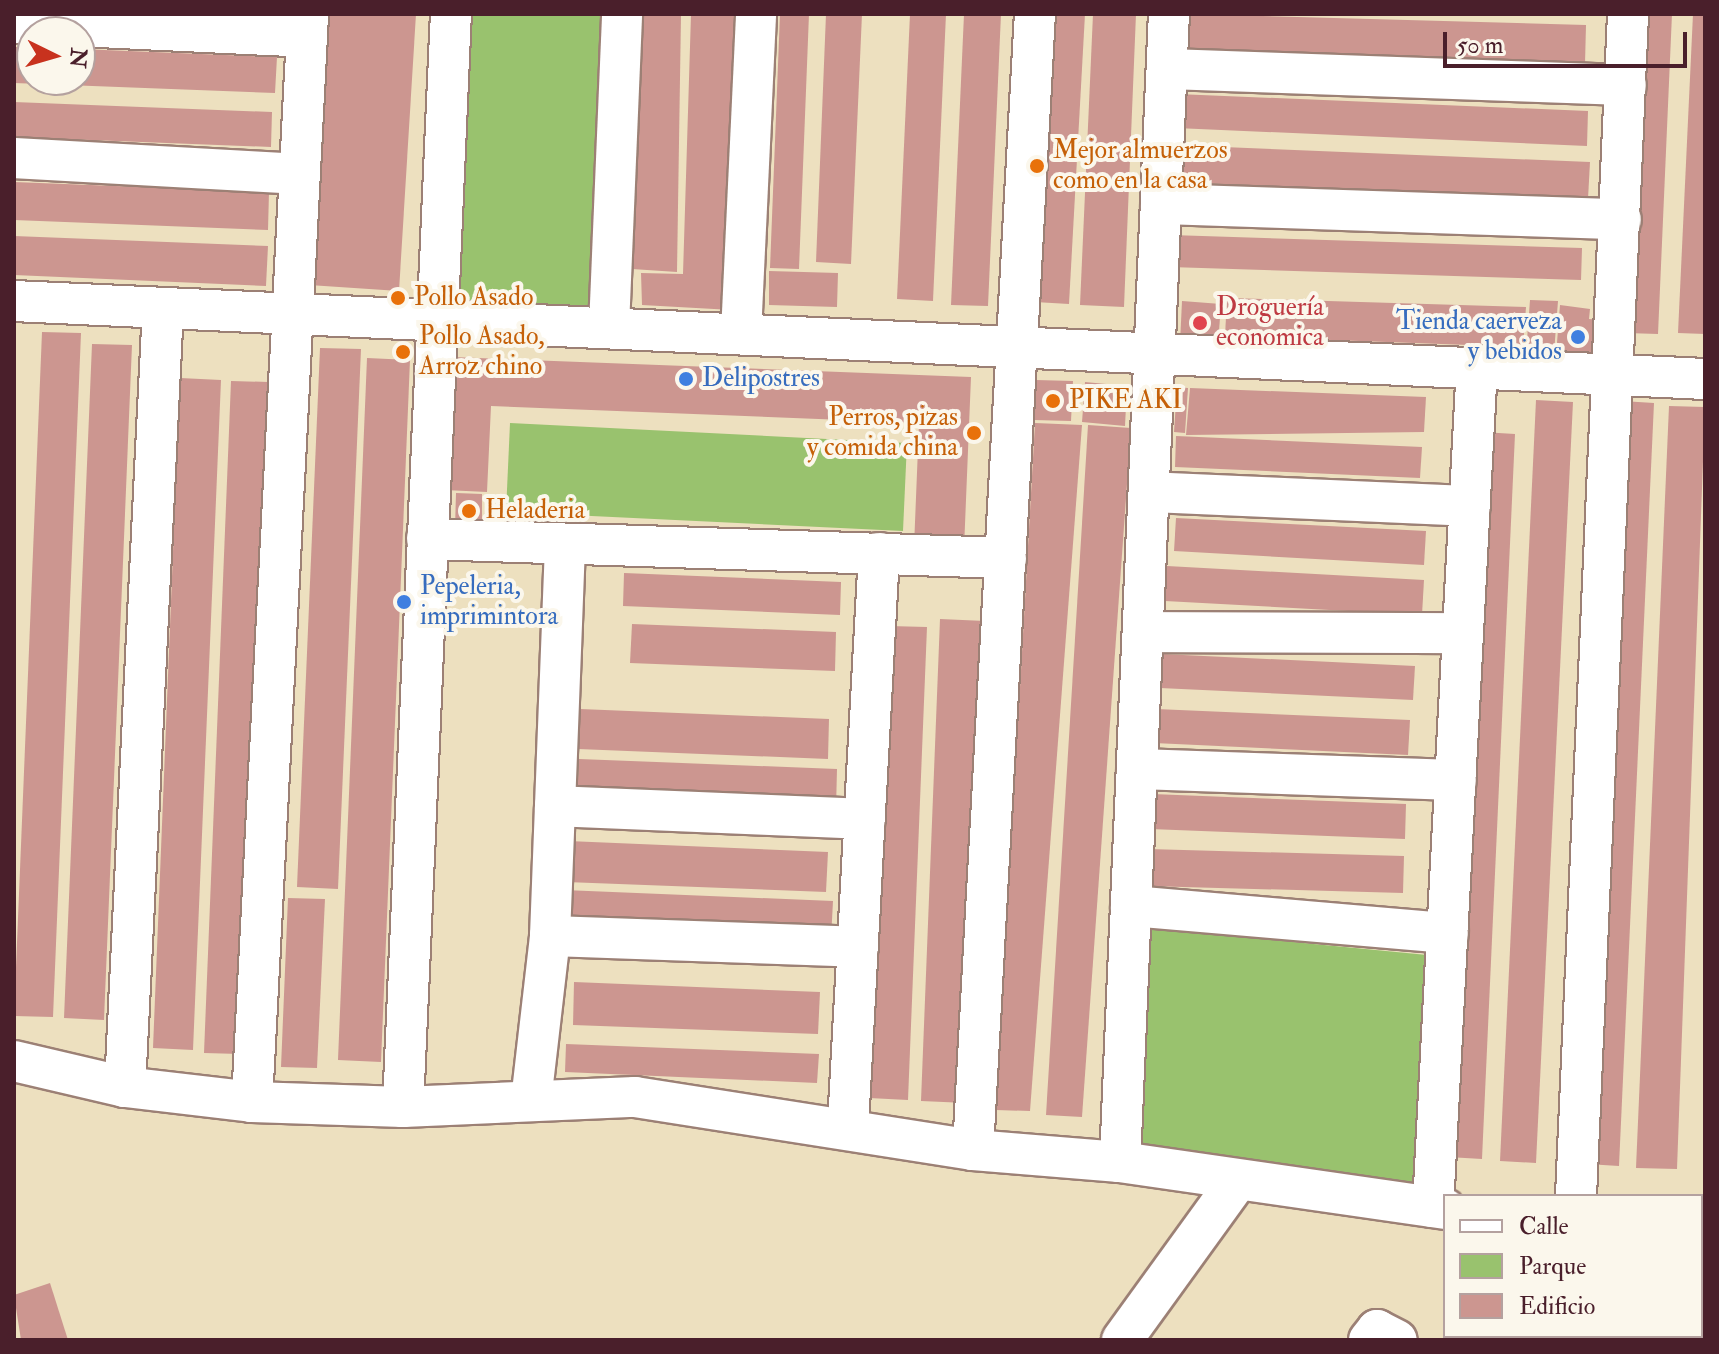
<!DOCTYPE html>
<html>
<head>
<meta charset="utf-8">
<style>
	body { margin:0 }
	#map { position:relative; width:1719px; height:1354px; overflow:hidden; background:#ede0bf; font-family:"IM FELL Double Pica",serif }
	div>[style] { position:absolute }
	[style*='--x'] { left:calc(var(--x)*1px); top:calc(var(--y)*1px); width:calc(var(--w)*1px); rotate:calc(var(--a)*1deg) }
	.green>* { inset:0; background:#99c26e }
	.building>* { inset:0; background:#cc9690 }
	.roads { filter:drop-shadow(2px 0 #9c8075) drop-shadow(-2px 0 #9c8075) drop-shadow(0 2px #9c8075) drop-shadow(0 -2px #9c8075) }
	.minor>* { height:40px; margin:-20px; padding:0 20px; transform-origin:20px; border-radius:20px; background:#fff }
	.dots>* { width:22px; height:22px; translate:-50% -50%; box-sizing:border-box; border:4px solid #fbf7ec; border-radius:50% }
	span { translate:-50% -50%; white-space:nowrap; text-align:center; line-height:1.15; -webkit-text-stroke:8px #fbf7ec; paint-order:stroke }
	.food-label { font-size:26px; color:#c56008 }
	.left { translate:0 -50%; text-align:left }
	.right { translate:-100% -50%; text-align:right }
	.health-label { font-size:26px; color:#be3a42 }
	.shop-label { font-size:26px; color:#366cbe }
	.frame { position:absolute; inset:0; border:16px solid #4a1f2b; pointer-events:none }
	.legend { position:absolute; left:1443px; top:1194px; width:260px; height:144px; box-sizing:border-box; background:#fbf7ec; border:2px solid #b4a19f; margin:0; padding:10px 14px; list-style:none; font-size:24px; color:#4a1f2b }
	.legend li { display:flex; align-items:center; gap:16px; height:40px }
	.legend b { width:40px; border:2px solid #b4a19f }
	.north { position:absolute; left:16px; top:16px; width:80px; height:80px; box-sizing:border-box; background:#fbf7ec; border:2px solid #b4a19f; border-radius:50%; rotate:95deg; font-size:22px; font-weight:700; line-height:32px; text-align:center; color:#4a1f2b }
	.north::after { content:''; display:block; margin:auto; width:28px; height:36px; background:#c8321e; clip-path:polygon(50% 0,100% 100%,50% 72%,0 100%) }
	.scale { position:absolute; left:1443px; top:32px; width:244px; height:36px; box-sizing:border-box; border:4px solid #4a1f2b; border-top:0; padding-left:10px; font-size:24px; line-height:28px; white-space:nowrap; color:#4a1f2b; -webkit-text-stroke:6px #fbf7ec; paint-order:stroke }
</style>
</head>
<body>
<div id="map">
	<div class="green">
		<i style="clip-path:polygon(472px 14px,605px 14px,590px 311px,456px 304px)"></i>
		<i style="clip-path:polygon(510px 423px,907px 443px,903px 531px,506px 512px)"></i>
		<i style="clip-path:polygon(1149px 928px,1427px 955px,1420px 1196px,1139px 1153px)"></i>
	</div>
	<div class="building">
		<i style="clip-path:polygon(327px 14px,416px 14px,399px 291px,309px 285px)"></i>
		<i style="clip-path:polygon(639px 14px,681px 14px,677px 272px,632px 269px)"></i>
		<i style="clip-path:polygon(691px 14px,734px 14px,732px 310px,642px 305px,641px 273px,683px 274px)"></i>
		<i style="clip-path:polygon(780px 14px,809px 14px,799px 269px,770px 268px)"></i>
		<i style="clip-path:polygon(826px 14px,862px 14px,851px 264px,816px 262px)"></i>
		<i style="clip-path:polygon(910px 14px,946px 14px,933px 301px,897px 299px)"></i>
		<i style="clip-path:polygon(964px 14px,1001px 14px,988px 306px,951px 305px)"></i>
		<i style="clip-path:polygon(1050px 14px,1085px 14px,1069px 304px,1035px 302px)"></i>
		<i style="clip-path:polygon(1093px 14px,1136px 14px,1124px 307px,1080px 305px)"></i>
		<i style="clip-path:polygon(1186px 14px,1586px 25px,1585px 64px,1185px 48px)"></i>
		<i style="clip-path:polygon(1641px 14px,1672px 14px,1658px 334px,1626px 333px)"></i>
		<i style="clip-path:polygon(1693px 14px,1705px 14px,1705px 334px,1678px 333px)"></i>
		<i style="clip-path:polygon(14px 47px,32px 47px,32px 80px,80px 80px,80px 49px,277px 57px,275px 93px,14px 83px)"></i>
		<i style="clip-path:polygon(1177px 94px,1588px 111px,1587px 146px,1176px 128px)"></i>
		<i style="clip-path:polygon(14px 102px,272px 112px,271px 147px,14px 137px)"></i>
		<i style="clip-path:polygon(1174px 145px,1590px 162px,1588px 199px,1172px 182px)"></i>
		<i style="clip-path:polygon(14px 182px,269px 192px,268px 230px,14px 220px)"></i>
		<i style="clip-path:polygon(1171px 235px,1582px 248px,1581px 280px,1170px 267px)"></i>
		<i style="clip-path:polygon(14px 236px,268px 246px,266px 286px,14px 275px)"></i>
		<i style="clip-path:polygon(769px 271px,838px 273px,837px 307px,769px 305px)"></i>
		<i style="clip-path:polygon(1227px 298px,1526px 307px,1523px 347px,1225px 336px)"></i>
		<i style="clip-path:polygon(1530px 300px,1558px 301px,1554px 353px,1526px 353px)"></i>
		<i style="clip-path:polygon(1182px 301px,1221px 304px,1218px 345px,1180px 343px)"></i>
		<i style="clip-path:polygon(1560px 305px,1590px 309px,1589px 319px,1601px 320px,1598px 355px,1556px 355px)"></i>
		<i style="clip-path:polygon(42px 332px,81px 333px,53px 1017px,14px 1016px)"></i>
		<i style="clip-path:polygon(92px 344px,132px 345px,104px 1020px,64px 1018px)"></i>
		<i style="clip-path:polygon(320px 348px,361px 349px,338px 889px,297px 887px)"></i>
		<i style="clip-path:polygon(451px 357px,971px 377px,964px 549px,914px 547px,919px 423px,491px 406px,487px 492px,445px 490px)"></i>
		<i style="clip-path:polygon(367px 358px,410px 360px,381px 1062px,338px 1060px)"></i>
		<i style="clip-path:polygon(180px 378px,221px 380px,193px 1050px,153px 1048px)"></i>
		<i style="clip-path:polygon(1036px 380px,1073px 381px,1071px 421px,1034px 420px)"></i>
		<i style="clip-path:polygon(231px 381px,268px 382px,240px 1054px,204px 1053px)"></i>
		<i style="clip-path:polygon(1085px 382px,1127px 386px,1125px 426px,1082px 422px)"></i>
		<i style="clip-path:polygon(1177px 387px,1188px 388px,1185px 433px,1174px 432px)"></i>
		<i style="clip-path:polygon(1190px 388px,1426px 397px,1424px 432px,1186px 435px)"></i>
		<i style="clip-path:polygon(1536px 400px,1573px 402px,1536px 1163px,1500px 1161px)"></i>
		<i style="clip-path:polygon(1622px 401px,1654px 403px,1619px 1166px,1587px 1164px)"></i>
		<i style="clip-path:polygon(1669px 406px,1705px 407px,1677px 1169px,1636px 1168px)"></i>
		<i style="clip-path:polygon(1035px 423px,1082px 425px,1030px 1111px,996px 1110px)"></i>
		<i style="clip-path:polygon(1088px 425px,1131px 428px,1082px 1117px,1046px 1115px)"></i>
		<i style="clip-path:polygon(1482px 432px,1515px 434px,1482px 1159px,1448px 1157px)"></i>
		<i style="clip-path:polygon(1176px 436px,1422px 447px,1420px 478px,1175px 467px)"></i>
		<i style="clip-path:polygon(456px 493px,482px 494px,482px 529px,455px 528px)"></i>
		<i style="clip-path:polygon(1176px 518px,1426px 531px,1424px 565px,1174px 551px)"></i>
		<i style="clip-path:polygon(1167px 566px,1424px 580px,1422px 615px,1165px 601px)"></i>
		<i style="clip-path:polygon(624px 573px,841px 582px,840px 615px,623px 606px)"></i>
		<i style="clip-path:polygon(940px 619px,985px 621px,966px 1103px,921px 1101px)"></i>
		<i style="clip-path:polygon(632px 624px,836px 632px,835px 671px,630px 663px)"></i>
		<i style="clip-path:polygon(889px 626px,927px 627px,908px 1100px,869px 1098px)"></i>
		<i style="clip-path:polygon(1162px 654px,1415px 666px,1413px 700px,1160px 688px)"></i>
		<i style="clip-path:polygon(580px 709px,829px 719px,828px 759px,578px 749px)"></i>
		<i style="clip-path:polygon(1156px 709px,1410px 720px,1408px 755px,1154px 743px)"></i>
		<i style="clip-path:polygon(579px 759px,837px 769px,836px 809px,577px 799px)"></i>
		<i style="clip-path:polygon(1152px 794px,1406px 804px,1405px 839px,1150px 829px)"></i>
		<i style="clip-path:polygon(568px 841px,828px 852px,826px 892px,566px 882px)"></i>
		<i style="clip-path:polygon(1148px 849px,1404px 856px,1403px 893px,1147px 886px)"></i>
		<i style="clip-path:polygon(564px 890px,833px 901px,831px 939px,563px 929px)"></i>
		<i style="clip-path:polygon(288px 898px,325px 899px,317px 1068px,281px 1067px)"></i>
		<i style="clip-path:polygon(574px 982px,820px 992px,818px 1034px,573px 1025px)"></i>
		<i style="clip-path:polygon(566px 1044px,819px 1054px,817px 1083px,565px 1072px)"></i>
		<i style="clip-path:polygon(50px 1283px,68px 1340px,21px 1340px,14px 1295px)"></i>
	</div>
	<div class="roads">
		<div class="minor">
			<i style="--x:14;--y:23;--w:293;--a:2.7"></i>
			<i style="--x:1167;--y:69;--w:459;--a:2"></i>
			<i style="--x:14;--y:158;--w:285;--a:3.2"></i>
			<i style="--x:1161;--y:204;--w:460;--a:1.9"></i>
			<i style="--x:14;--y:301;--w:1693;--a:2.64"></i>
			<i style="--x:609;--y:327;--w:313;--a:-87.6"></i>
			<i style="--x:741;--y:334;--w:320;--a:-87.3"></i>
			<i style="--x:1149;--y:492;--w:321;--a:2.5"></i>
			<i style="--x:427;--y:539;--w:579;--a:1.88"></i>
			<i style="--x:1143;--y:632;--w:320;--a:0.2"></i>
			<i style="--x:1137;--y:769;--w:319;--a:2"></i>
			<i style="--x:555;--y:806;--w:310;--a:2.4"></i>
			<i style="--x:1131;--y:906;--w:318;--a:4.9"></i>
			<i style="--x:550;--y:936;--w:308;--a:2"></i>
			<i style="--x:14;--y:1061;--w:114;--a:13.2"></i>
			<i style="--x:125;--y:1087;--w:128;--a:6.7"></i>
			<i style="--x:252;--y:1102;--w:151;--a:1.9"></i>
			<i style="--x:403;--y:1107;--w:232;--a:-2.5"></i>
			<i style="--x:635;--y:1097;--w:342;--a:8.9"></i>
			<i style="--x:973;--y:1150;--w:147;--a:4.7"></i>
			<i style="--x:1120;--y:1162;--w:328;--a:8.2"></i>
			<i style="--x:125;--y:1087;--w:780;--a:-87.21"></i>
			<i style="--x:531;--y:1101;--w:166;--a:-83.4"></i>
			<i style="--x:550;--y:936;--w:392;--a:-87.8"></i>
			<i style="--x:252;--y:1102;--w:1089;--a:-87.05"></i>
			<i style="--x:403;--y:1107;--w:1094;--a:-87.49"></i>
			<i style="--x:848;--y:1126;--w:574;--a:-86.9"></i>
			<i style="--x:973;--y:1150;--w:1138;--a:-86.88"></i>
			<i style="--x:1120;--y:1162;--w:1149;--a:-87.56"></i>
			<i style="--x:1576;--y:1196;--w:1183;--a:-87.48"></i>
			<i style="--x:1433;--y:1207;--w:842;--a:-87.01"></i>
			<i style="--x:1701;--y:1248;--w:4;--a:14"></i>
			<i style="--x:1122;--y:1340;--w:196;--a:-54.1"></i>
			<i style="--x:1369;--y:1340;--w:13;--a:-51"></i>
			<i style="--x:1377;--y:1330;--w:22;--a:27"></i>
		</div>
	</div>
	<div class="dots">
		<i style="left:1037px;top:166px;background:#e8710a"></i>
		<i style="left:398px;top:298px;background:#e8710a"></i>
		<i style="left:1200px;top:323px;background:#e0444e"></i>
		<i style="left:1578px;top:337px;background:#3f7fe0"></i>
		<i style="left:403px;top:352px;background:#e8710a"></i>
		<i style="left:686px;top:379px;background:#3f7fe0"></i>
		<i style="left:1053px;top:401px;background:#e8710a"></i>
		<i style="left:974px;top:433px;background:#e8710a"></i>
		<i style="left:469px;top:511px;background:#e8710a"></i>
		<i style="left:404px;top:602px;background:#3f7fe0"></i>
	</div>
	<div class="food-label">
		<span class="left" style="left:1053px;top:166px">Mejor almuerzos<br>como en la casa</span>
		<span class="left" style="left:414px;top:298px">Pollo Asado</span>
		<span class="left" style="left:419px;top:352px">Pollo Asado,<br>Arroz chino</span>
		<span class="left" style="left:1069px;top:401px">PIKE AKI</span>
		<span class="right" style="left:958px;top:433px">Perros, pizas<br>y comida china</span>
		<span class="left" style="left:485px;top:511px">Heladeria</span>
	</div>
	<div class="health-label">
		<span class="left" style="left:1216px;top:323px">Droguería<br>economica</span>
	</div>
	<div class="shop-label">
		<span class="right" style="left:1562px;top:337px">Tienda caerveza<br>y bebidos</span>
		<span class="left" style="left:702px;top:379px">Delipostres</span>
		<span class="left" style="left:420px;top:602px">Pepeleria,<br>imprimintora</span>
	</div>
	<div class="frame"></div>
	<ul class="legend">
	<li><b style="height:10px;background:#fff"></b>Calle</li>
	<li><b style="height:22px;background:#99c26e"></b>Parque</li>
	<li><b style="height:22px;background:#cc9690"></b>Edificio</li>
	</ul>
	<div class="north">N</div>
	<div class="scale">50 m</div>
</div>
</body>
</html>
